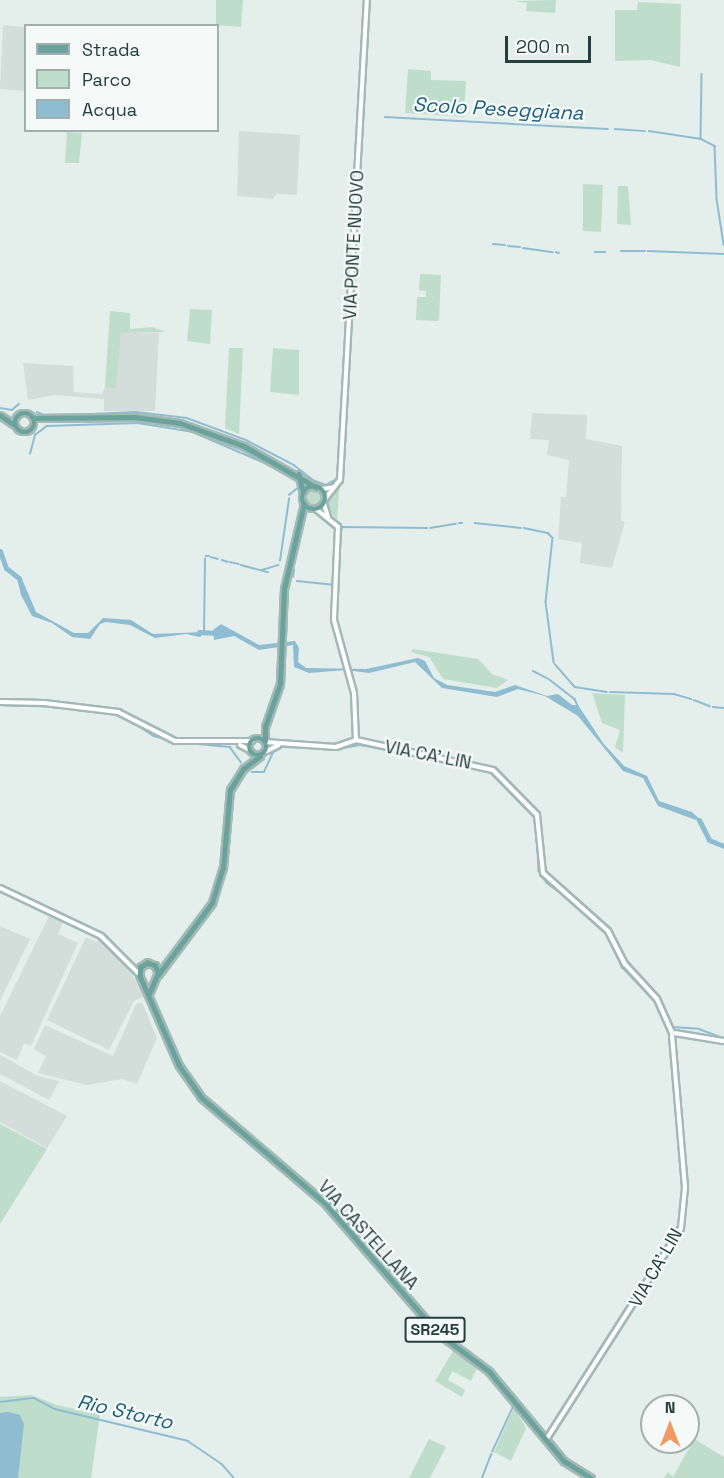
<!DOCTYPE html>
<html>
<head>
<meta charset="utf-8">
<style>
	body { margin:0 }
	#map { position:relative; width:724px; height:1478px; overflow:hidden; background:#e4eeeb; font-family:"Space Grotesk",sans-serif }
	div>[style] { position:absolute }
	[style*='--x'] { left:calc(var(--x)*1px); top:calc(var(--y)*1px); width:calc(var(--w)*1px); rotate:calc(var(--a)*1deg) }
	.built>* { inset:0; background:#d3deda }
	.green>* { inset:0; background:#bedecb }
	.round { border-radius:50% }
	.water>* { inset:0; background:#8ebdd2 }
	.stream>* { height:1.5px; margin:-0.75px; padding:0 0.75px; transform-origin:0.75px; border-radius:0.75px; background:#8ebdd2 }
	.river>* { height:5px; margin:-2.5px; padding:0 2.5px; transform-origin:2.5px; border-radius:2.5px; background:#8ebdd2 }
	.roads { filter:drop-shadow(2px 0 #a3b9b5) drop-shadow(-2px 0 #a3b9b5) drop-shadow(0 2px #a3b9b5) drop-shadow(0 -2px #a3b9b5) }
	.secondary>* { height:4px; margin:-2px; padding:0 2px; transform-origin:2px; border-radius:2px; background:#fff }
	.primary>* { height:4.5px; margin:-2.25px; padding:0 2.25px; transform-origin:2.25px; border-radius:2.25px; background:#6aa39c }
	.primary>.ring { margin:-2.25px; padding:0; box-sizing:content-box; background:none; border:4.5px solid #6aa39c; border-radius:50% }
	span { translate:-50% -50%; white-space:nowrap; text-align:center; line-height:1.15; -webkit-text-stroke:4.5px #f5faf8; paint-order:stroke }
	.shield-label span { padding:2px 4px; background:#f5faf8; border:2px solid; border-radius:4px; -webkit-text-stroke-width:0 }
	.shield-label { font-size:16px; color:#243f3c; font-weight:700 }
	.street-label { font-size:18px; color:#243f3c }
	.water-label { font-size:20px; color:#1e5e7b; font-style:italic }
	.legend { position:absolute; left:24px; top:24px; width:195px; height:108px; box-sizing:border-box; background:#f5faf8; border:2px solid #a1afad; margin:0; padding:8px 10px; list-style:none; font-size:18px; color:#243f3c }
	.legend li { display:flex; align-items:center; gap:12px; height:30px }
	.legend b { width:30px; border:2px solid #a1afad }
	.north { position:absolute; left:640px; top:1394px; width:60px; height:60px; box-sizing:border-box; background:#f5faf8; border:2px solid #a1afad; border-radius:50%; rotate:0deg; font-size:16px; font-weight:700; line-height:24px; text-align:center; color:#243f3c }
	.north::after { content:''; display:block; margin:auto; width:21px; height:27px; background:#f09960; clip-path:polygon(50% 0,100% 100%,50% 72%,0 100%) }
	.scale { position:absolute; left:505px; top:36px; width:86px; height:27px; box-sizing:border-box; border:3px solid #243f3c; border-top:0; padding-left:8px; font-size:18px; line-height:21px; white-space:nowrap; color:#243f3c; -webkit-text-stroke:4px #f5faf8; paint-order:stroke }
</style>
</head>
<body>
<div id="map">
	<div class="built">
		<i style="clip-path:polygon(3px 25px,25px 27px,25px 91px,0 89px)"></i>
		<i style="clip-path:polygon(239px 131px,300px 135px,297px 195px,276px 194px,273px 199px,237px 196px)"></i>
		<i style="clip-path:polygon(121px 333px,159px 333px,155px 411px,104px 411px,104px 399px,55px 395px,28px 400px,23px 363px,73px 366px,74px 392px,102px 394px,105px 387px,115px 389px)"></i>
		<i style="clip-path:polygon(532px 413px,587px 415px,586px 439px,622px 446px,621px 520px,625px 522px,612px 568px,580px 563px,582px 543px,558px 539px,561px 497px,566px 497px,569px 460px,547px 455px,549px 440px,530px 439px)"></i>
		<i style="clip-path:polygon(50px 914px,64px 920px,58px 934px,78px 943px,31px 1046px,24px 1043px,17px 1060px,0 1052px,0 1016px)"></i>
		<i style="clip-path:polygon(0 926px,30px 939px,0 1001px)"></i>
		<i style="clip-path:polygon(86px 937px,96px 942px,99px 939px,122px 959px,145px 996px,134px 1001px,109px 1050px,47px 1020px)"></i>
		<i style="clip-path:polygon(142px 1002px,157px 1038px,137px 1084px,122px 1079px,87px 1085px,38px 1073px,46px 1056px,34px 1049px,45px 1025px,113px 1056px,136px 1004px)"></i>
		<i style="clip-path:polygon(0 1055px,38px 1076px,59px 1081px,49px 1100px,0 1074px)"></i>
		<i style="clip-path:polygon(0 1081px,67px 1116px,47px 1148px,0 1122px)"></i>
		<i style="clip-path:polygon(351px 1209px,364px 1223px,354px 1232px,335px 1211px)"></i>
	</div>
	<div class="green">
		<i style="clip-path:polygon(216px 0,243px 0,241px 27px,216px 25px)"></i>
		<i style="clip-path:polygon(556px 0,555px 13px,526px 11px,527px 3px,515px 1px)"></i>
		<i style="clip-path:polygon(638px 2px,681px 4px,680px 67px,651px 60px,615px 61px,615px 10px,637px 10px)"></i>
		<i style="clip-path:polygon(408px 69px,431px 71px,431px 80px,466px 81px,464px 117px,405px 113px)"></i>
		<i style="clip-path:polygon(67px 132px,82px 133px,79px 163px,65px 163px)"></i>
		<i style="clip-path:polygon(583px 184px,603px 185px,601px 232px,583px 231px)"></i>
		<i style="clip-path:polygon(618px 186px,628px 186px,631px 225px,617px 224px)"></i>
		<i style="clip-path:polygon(420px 274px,441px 275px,439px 321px,416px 320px,417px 297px,426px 297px,426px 291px,419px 290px)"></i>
		<i style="clip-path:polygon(190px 309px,212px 310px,210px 344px,187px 341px)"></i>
		<i style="clip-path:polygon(110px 311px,130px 313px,130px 329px,152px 327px,166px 332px,121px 333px,116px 389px,105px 387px)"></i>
		<i style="clip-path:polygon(229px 348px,243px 348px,239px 434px,225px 428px)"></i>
		<i style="clip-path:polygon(273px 348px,299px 350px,299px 395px,270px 392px)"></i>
		<i style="clip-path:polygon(341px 484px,339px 491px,337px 520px,326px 508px,331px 494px)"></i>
		<i class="round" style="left:303px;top:487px;width:22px;height:22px"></i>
		<i style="clip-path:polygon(413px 649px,478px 659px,492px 674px,508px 680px,497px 688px,443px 679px,429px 657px,411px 652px)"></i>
		<i style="clip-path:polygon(592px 693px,625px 695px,623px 753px,615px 747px,620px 730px,602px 723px)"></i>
		<i style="clip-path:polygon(0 1124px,47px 1149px,0 1224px)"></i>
		<i style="clip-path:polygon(453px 1351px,477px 1368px,471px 1381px,452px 1371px,448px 1380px,465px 1390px,462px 1397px,435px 1381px)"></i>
		<i style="clip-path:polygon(31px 1395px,57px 1405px,100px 1414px,91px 1478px,0 1478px,0 1397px)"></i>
		<i style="clip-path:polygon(514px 1408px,526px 1428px,511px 1461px,494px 1452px)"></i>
		<i style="clip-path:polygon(429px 1439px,446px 1447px,430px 1478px,409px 1478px)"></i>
		<i style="clip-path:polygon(694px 1439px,724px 1457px,724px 1478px,664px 1478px,668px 1472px,673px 1477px)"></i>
	</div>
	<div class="water">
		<i style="clip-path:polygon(22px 579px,36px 612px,74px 633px,88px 633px,103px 618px,131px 620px,153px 634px,205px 632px,200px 637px,186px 634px,155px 638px,130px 625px,106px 622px,100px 624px,90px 639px,72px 637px,52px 623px,32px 616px,21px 595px,18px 581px)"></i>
		<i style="clip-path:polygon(221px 624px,259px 645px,295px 641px,299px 648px,298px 662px,306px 668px,366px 669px,418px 658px,425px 661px,434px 678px,447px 685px,495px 692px,515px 685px,547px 696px,558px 694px,572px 705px,578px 705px,603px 743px,624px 766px,647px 776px,659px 801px,692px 812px,704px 823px,658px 806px,643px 778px,623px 771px,578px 716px,545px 696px,518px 689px,497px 697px,442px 688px,415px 662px,369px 673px,346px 670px,309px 673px,294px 667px,293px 645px,259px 650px,234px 636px,214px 640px,213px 630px)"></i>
		<i style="clip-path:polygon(8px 1412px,20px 1415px,24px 1424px,18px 1478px,0 1478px,0 1413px)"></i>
	</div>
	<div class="stream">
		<i style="--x:702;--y:74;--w:65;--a:90.9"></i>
		<i style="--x:701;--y:139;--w:16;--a:27"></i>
		<i style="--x:715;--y:146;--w:53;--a:87.8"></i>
		<i style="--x:717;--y:199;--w:46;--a:81.2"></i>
		<i style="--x:385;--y:117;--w:223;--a:3.1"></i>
		<i style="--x:615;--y:129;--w:30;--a:4"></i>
		<i style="--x:649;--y:131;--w:53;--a:8.7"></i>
		<i style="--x:493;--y:244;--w:12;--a:5"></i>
		<i style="--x:508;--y:246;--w:12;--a:5"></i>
		<i style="--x:523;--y:248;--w:30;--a:8"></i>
		<i style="--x:621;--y:251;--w:24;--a:0"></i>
		<i style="--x:648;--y:251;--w:76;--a:2.3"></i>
		<i style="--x:556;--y:252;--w:3;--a:18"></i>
		<i style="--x:595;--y:252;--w:10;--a:0"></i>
		<i style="--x:0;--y:408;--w:12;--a:9"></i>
		<i style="--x:12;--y:410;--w:9;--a:-41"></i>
		<i style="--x:37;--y:412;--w:10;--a:24"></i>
		<i style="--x:46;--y:416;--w:90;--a:-2.5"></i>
		<i style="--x:136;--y:412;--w:51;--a:6.7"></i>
		<i style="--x:187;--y:418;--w:63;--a:20.4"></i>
		<i style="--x:246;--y:440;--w:54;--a:27.5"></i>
		<i style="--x:294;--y:465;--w:24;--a:38"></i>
		<i style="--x:313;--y:480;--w:14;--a:21"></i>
		<i style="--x:326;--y:485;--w:10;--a:-29"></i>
		<i style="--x:30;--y:454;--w:20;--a:-75"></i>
		<i style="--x:35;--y:435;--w:15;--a:-37"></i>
		<i style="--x:47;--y:426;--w:91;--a:-1.9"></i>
		<i style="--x:138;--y:423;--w:56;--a:9.3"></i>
		<i style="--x:193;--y:432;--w:96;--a:23.4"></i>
		<i style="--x:289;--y:495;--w:14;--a:-39"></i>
		<i style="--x:459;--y:523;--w:3;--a:0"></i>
		<i style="--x:475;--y:523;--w:46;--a:6.2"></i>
		<i style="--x:430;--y:528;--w:26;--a:-9"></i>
		<i style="--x:524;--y:528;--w:25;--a:12"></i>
		<i style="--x:548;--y:533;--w:7;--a:45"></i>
		<i style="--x:553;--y:538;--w:64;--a:96.2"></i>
		<i style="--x:546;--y:602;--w:61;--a:82.4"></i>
		<i style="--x:340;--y:540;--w:13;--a:-81"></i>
		<i style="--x:342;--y:527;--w:85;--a:0.7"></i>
		<i style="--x:206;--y:556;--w:3;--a:0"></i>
		<i style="--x:211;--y:557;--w:7;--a:16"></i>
		<i style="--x:222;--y:560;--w:6;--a:18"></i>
		<i style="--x:280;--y:561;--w:63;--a:-81.7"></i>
		<i style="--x:230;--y:562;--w:9;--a:13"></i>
		<i style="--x:241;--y:565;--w:28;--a:15"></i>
		<i style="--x:262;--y:570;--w:17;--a:-17"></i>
		<i style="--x:293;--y:577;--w:7;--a:-82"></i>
		<i style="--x:297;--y:581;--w:36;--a:6"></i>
		<i style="--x:337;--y:582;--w:15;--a:-86"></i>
		<i style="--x:204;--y:631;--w:72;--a:-89.2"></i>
		<i style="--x:555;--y:664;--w:30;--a:49"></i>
		<i style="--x:575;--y:687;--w:32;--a:9"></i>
		<i style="--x:533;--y:671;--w:16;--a:27"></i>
		<i style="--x:549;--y:679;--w:33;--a:38"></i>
		<i style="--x:575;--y:699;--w:8;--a:67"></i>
		<i style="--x:610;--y:692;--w:64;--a:1.8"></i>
		<i style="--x:674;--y:694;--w:18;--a:16"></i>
		<i style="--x:694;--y:700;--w:17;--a:21"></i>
		<i style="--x:0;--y:705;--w:65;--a:1.8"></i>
		<i style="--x:713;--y:707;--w:11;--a:5"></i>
		<i style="--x:133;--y:722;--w:25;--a:34"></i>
		<i style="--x:154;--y:736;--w:19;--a:16"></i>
		<i style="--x:176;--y:742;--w:54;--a:5.3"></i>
		<i style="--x:230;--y:747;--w:19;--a:54"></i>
		<i style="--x:395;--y:752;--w:65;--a:10.6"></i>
		<i style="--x:490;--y:771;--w:66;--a:46.2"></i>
		<i style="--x:252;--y:772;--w:12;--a:0"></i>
		<i style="--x:264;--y:772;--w:23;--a:-65"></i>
		<i style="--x:274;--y:751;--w:9;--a:-27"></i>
		<i style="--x:282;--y:747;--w:55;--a:2.1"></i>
		<i style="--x:337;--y:749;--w:23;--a:-10"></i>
		<i style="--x:360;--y:745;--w:34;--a:10"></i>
		<i style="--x:537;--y:830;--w:41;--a:87.2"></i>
		<i style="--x:539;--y:871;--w:14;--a:56"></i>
		<i style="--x:547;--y:883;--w:32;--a:36"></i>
		<i style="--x:599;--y:925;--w:13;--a:48"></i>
		<i style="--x:614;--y:947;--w:22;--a:68"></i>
		<i style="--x:622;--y:967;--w:46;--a:45.9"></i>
		<i style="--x:654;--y:1000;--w:29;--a:63"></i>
		<i style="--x:673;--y:1027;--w:26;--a:4"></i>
		<i style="--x:699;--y:1029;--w:27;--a:20"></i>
		<i style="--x:0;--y:1402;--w:34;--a:-7"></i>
		<i style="--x:34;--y:1398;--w:24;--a:28"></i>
		<i style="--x:55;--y:1409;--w:137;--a:13.5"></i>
		<i style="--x:188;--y:1441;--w:41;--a:34.1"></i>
		<i style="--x:222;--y:1464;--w:18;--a:49"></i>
		<i style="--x:492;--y:1452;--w:50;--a:-65"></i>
		<i style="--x:482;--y:1478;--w:25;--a:-69"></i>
	</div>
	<div class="river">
		<i style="--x:0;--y:551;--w:18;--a:71"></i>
		<i style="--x:6;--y:568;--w:16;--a:38"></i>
		<i style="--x:19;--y:578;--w:8;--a:76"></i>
		<i style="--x:199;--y:632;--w:20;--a:3"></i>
		<i style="--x:699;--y:820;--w:22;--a:63"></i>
		<i style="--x:709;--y:840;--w:16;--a:22"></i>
	</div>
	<div class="roads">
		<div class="secondary">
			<i style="--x:322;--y:489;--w:12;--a:-9"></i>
			<i style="--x:325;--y:499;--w:24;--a:-52"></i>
			<i style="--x:340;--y:480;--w:481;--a:-86.8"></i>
			<i style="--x:324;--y:504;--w:14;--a:73"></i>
			<i style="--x:316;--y:509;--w:28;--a:39"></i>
			<i style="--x:338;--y:527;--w:93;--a:92.5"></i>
			<i style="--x:334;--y:620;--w:76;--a:74.7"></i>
			<i style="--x:354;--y:693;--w:47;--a:87.6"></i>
			<i style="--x:0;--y:702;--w:44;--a:1.3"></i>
			<i style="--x:44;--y:703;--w:75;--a:6.9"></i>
			<i style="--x:118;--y:712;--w:64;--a:27"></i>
			<i style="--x:175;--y:741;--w:77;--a:0"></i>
			<i style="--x:356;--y:740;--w:140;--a:12.4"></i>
			<i style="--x:493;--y:770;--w:63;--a:45.6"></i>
			<i style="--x:537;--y:815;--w:58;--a:84.1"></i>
			<i style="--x:543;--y:873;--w:87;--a:41.7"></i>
			<i style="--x:608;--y:931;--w:37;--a:63"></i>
			<i style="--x:625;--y:964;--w:47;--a:47.6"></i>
			<i style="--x:657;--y:999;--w:36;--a:66"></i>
			<i style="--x:265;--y:742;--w:71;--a:4"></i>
			<i style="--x:336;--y:747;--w:21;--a:-19"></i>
			<i style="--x:240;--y:745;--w:11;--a:27"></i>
			<i style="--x:267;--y:751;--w:13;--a:-27"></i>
			<i style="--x:0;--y:888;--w:112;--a:25.4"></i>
			<i style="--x:101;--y:936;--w:55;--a:45"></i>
			<i style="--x:675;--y:1033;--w:50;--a:9.3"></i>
			<i style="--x:546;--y:1440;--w:251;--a:-57.5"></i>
			<i style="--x:681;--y:1228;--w:41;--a:-84.4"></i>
			<i style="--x:685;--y:1187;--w:152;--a:-94.9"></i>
		</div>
		<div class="primary">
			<i class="ring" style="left:15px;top:413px;width:15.5px;height:15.5px"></i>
			<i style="--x:0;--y:415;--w:18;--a:34"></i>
			<i style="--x:34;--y:418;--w:101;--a:-0.6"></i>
			<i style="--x:135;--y:417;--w:45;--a:7.6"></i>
			<i style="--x:180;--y:423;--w:68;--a:19.8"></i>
			<i style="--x:244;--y:446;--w:83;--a:29.7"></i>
			<i style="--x:299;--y:474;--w:18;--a:77"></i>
			<i class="ring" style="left:302px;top:486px;width:19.5px;height:19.5px"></i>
			<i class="ring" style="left:249px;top:738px;width:13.5px;height:13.5px"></i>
			<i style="--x:265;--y:741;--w:14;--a:-90"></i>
			<i style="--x:265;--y:727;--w:46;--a:-70.8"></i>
			<i style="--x:280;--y:684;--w:95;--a:-87.6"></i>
			<i style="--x:284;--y:589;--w:87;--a:-76.8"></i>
			<i style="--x:158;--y:975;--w:90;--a:-53.1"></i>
			<i style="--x:212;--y:903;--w:37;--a:-73"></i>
			<i style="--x:223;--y:868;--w:78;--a:-84.9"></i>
			<i style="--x:230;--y:790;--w:25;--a:-58"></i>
			<i style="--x:243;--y:769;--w:21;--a:-37"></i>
			<i style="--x:149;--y:994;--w:23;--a:-67"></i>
			<i style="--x:158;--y:973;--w:8;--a:-113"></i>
			<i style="--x:155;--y:966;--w:8;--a:-157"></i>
			<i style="--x:148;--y:963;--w:8;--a:150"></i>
			<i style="--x:141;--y:967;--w:9;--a:96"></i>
			<i style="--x:140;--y:976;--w:97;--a:66.3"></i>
			<i style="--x:179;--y:1065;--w:39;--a:55"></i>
			<i style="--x:201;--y:1097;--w:163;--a:40.5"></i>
			<i style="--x:325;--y:1203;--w:172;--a:49"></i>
			<i style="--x:438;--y:1333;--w:64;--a:36.7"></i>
			<i style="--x:489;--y:1371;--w:117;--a:50.2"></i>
			<i style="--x:564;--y:1461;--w:32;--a:32"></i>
		</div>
	</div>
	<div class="shield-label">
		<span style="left:435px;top:1330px">SR245</span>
	</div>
	<div class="street-label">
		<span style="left:354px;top:245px;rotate:-87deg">VIA PONTE NUOVO</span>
		<span style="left:428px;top:755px;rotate:11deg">VIA CA' LIN</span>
		<span style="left:368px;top:1235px;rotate:48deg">VIA CASTELLANA</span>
		<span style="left:656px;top:1268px;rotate:-60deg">VIA CA' LIN</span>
	</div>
	<div class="water-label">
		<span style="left:498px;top:109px;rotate:3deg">Scolo Peseggiana</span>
		<span style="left:125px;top:1412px;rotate:13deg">Rio Storto</span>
	</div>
	<ul class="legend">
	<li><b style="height:8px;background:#6aa39c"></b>Strada</li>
	<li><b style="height:16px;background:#bedecb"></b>Parco</li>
	<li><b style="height:16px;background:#8ebdd2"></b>Acqua</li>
	</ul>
	<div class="north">N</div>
	<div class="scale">200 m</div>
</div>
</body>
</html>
